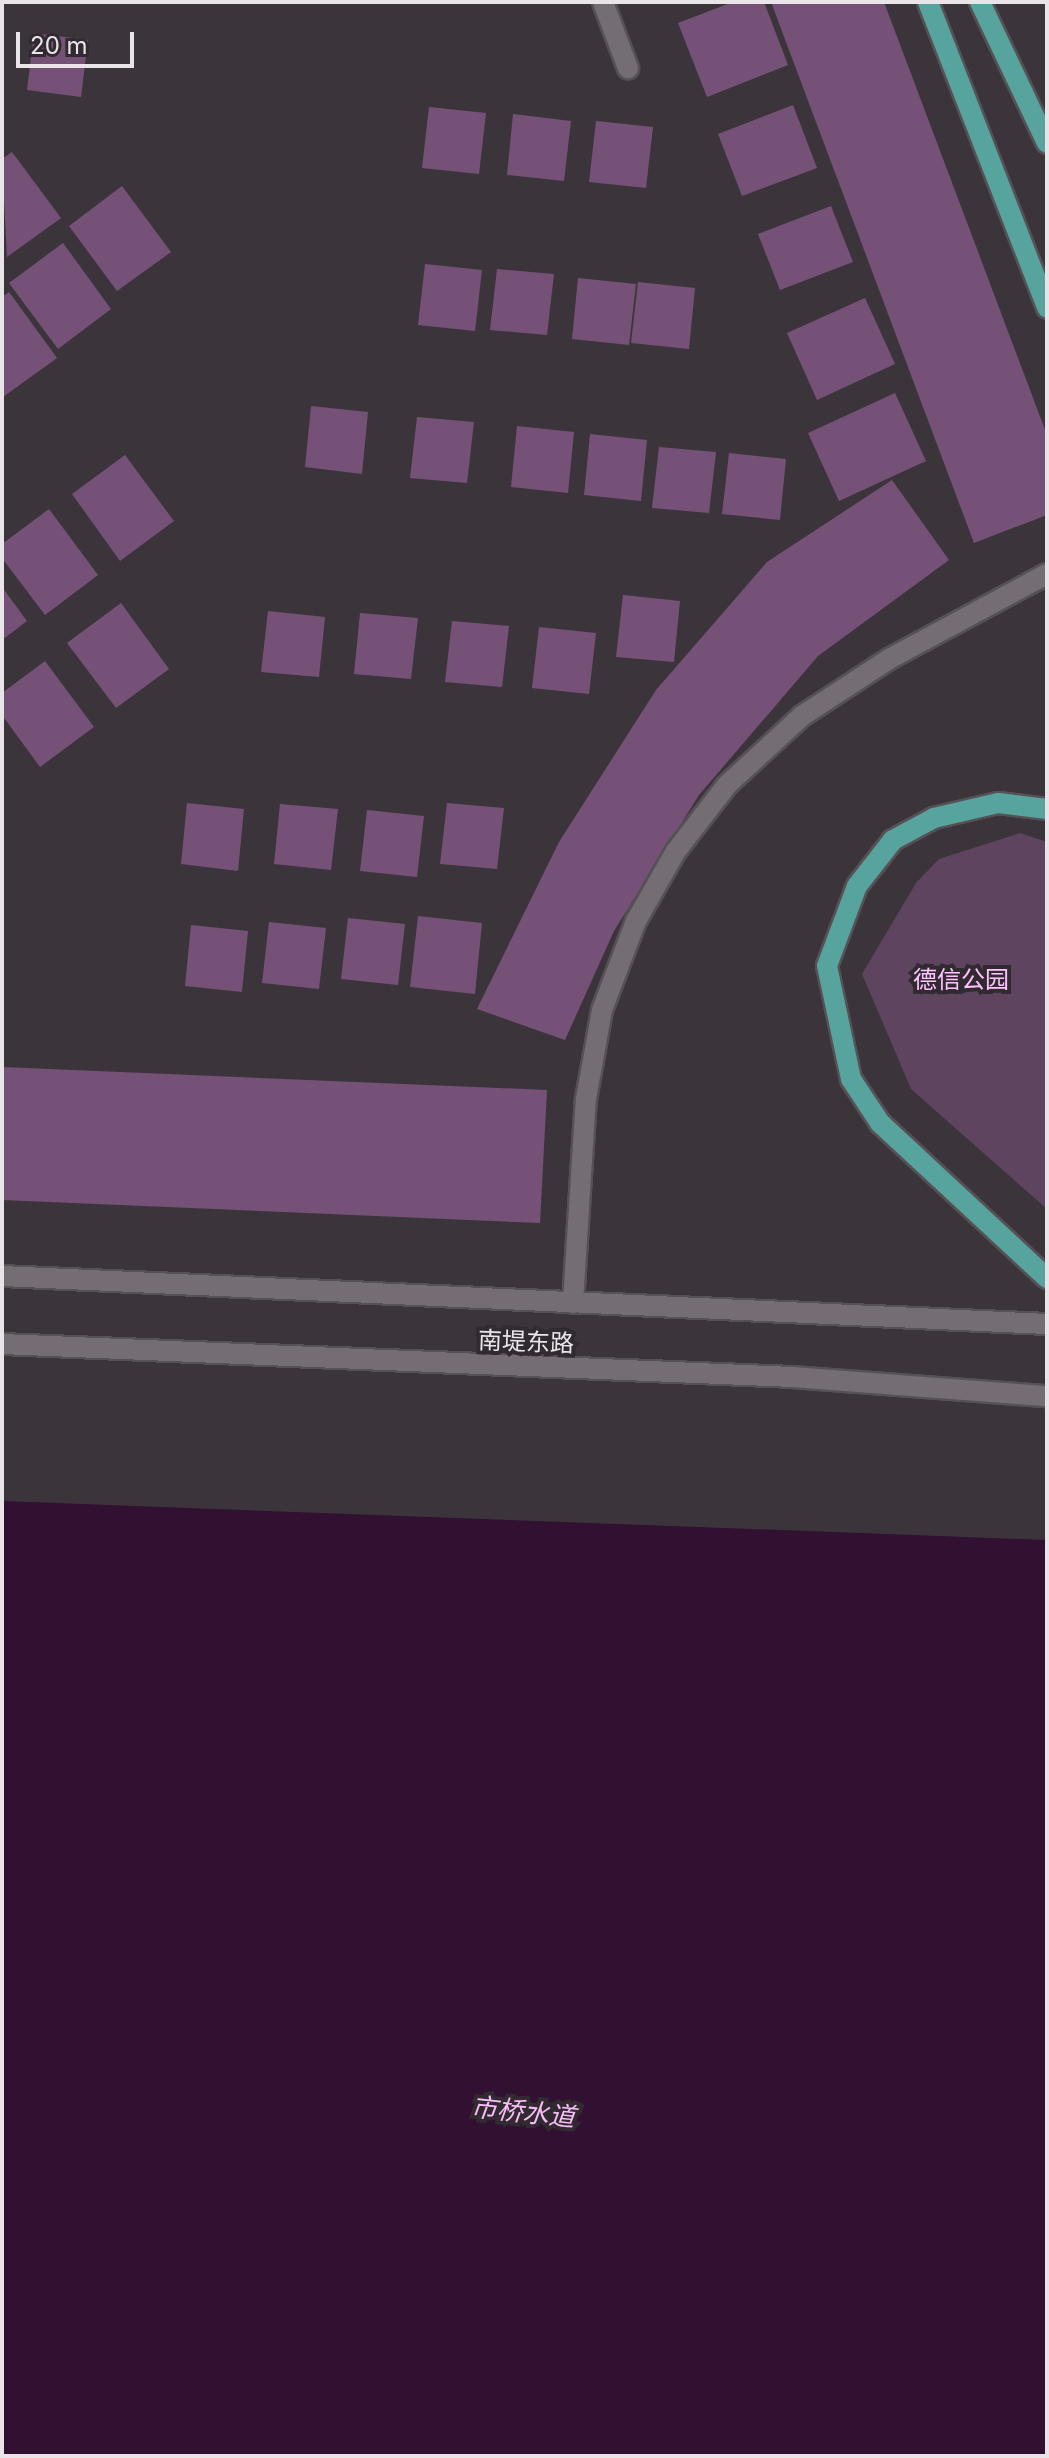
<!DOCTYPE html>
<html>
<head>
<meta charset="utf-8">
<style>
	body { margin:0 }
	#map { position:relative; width:1049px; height:2458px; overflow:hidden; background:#3b353b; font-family:Inter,"Noto Sans SC",sans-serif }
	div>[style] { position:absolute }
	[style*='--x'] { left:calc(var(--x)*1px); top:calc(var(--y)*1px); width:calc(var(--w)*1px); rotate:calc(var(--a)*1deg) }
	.green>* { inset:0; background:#5e445e }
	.water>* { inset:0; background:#311032 }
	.building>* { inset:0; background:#765177 }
	.roads { filter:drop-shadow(2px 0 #555155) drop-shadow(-2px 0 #555155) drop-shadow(0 2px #555155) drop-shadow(0 -2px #555155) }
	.minor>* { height:20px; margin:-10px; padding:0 10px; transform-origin:10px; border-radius:10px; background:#746d74 }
	.major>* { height:20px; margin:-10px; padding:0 10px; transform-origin:10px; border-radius:10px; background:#57a39e }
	span { translate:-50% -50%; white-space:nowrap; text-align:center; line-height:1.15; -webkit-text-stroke:8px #312b31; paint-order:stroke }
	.park-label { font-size:24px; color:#ffc2ff }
	.street-label { font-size:24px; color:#e8e4e8 }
	.water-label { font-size:26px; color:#fabdfa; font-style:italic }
	.frame { position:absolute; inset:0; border:4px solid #e8e4e8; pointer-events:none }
	.scale { position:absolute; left:16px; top:32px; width:118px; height:36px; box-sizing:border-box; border:4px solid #e8e4e8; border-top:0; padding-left:10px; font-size:24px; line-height:28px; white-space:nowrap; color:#e8e4e8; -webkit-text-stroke:6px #312b31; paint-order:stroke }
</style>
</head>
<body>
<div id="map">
	<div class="green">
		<i style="clip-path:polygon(1020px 833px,1047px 842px,1047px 1209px,911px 1089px,862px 974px,916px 883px,939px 859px)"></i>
	</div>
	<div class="water">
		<i style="clip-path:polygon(2px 1501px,1047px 1540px,1047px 2456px,2px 2456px)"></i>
	</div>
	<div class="building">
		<i style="clip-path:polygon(733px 2px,764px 2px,788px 65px,707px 97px,678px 23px)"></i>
		<i style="clip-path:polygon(771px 2px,884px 2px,1047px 435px,1047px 515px,974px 543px)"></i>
		<i style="clip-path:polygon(34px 33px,88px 40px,81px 97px,27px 90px)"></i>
		<i style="clip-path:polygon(793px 105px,817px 168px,742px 196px,718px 134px)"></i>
		<i style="clip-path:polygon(429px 107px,486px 113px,479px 174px,422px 168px)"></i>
		<i style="clip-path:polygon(513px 114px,571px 121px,564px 181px,507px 175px)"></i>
		<i style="clip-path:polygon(596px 121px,653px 127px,646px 188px,589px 182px)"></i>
		<i style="clip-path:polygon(12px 152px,61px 218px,7px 257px,2px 159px)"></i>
		<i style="clip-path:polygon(122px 186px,171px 252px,117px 291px,69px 226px)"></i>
		<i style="clip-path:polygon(831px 206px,853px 262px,780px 290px,758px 234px)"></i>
		<i style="clip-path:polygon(63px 243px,111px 309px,58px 349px,9px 283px)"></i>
		<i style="clip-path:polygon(425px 264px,482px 270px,475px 331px,418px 325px)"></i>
		<i style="clip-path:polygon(497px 269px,554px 274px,547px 335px,490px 330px)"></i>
		<i style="clip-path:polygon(578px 278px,636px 284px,629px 345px,572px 339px)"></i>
		<i style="clip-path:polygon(638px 282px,695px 288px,689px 349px,631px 343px)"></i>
		<i style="clip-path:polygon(9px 292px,57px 358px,3px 397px,2px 297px)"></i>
		<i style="clip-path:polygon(865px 298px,895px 364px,817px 400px,787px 333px)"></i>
		<i style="clip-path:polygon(895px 393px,926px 461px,839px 501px,808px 433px)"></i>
		<i style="clip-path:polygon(311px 406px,368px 412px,362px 474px,305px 467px)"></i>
		<i style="clip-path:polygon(417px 417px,474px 422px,467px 483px,410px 478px)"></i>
		<i style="clip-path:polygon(517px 426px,574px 432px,568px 493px,511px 487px)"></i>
		<i style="clip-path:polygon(590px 434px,647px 440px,641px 501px,584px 495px)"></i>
		<i style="clip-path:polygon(659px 447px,716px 452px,709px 513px,652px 508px)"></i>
		<i style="clip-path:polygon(729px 453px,786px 459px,780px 520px,722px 514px)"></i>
		<i style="clip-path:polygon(125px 455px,174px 521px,120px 561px,72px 494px)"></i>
		<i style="clip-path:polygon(892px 480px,949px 560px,818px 656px,699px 795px,614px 931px,565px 1040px,477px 1009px,559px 842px,656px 690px,767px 562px)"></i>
		<i style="clip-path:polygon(49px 509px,98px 575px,45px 615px,2px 558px,2px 544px)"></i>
		<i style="clip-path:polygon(2px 587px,27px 621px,2px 640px)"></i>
		<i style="clip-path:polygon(623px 595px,680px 601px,674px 662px,616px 657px)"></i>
		<i style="clip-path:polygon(121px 603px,169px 669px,116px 708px,67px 643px)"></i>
		<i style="clip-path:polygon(268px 611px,325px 617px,319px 677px,261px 672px)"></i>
		<i style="clip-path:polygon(360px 613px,418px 618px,411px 679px,354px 674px)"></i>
		<i style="clip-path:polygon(452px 621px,509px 626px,502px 687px,445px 682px)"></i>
		<i style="clip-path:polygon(539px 627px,596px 633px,589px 694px,532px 688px)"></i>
		<i style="clip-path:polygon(45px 661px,94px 727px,40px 767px,2px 715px,2px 693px)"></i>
		<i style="clip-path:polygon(187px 803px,244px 809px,238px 871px,181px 864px)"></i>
		<i style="clip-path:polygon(447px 803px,504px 808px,497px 869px,440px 864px)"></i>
		<i style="clip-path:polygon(280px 804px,338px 809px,331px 870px,274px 864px)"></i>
		<i style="clip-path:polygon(367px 810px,424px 816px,417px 877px,360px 871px)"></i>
		<i style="clip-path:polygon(418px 916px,482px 923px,475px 994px,410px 987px)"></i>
		<i style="clip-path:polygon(348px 918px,405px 924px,398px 985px,341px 979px)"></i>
		<i style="clip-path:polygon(269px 922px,326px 928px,319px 989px,262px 983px)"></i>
		<i style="clip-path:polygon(191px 925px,248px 931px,242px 992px,185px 986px)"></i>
		<i style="clip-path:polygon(2px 1067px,547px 1090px,540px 1223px,2px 1200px)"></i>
	</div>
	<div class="roads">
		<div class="minor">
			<i style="--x:603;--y:2;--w:71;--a:69.3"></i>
			<i style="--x:2;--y:1276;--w:1046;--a:2.63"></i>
			<i style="--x:573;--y:1303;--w:204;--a:-86.4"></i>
			<i style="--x:586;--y:1099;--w:90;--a:-79.8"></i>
			<i style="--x:602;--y:1010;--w:95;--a:-69.1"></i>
			<i style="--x:636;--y:921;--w:81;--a:-60.3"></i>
			<i style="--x:676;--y:851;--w:83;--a:-52.3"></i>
			<i style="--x:727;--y:785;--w:102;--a:-42.6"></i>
			<i style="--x:802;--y:716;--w:104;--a:-33.2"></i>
			<i style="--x:889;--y:659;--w:179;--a:-28.3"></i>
			<i style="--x:2;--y:1344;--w:791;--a:2.39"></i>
			<i style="--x:792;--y:1377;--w:256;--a:4.3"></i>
		</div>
		<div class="major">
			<i style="--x:928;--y:2;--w:328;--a:68.7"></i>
			<i style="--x:980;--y:2;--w:156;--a:64.6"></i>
			<i style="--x:1047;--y:809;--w:49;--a:-173"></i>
			<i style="--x:998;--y:803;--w:66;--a:166.8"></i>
			<i style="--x:934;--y:818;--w:47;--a:151.8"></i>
			<i style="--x:893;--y:840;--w:58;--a:128"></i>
			<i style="--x:857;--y:886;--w:85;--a:110.6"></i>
			<i style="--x:827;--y:966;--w:116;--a:78"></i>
			<i style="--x:851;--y:1079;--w:53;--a:56.6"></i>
			<i style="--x:880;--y:1123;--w:228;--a:42.9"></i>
		</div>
	</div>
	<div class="park-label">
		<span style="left:961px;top:980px">德信公园</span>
	</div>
	<div class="street-label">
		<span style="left:526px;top:1342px;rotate:2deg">南堤东路</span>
	</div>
	<div class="water-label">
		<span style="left:523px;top:2112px;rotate:6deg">市桥水道</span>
	</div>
	<div class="frame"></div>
	<div class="scale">20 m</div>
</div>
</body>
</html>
